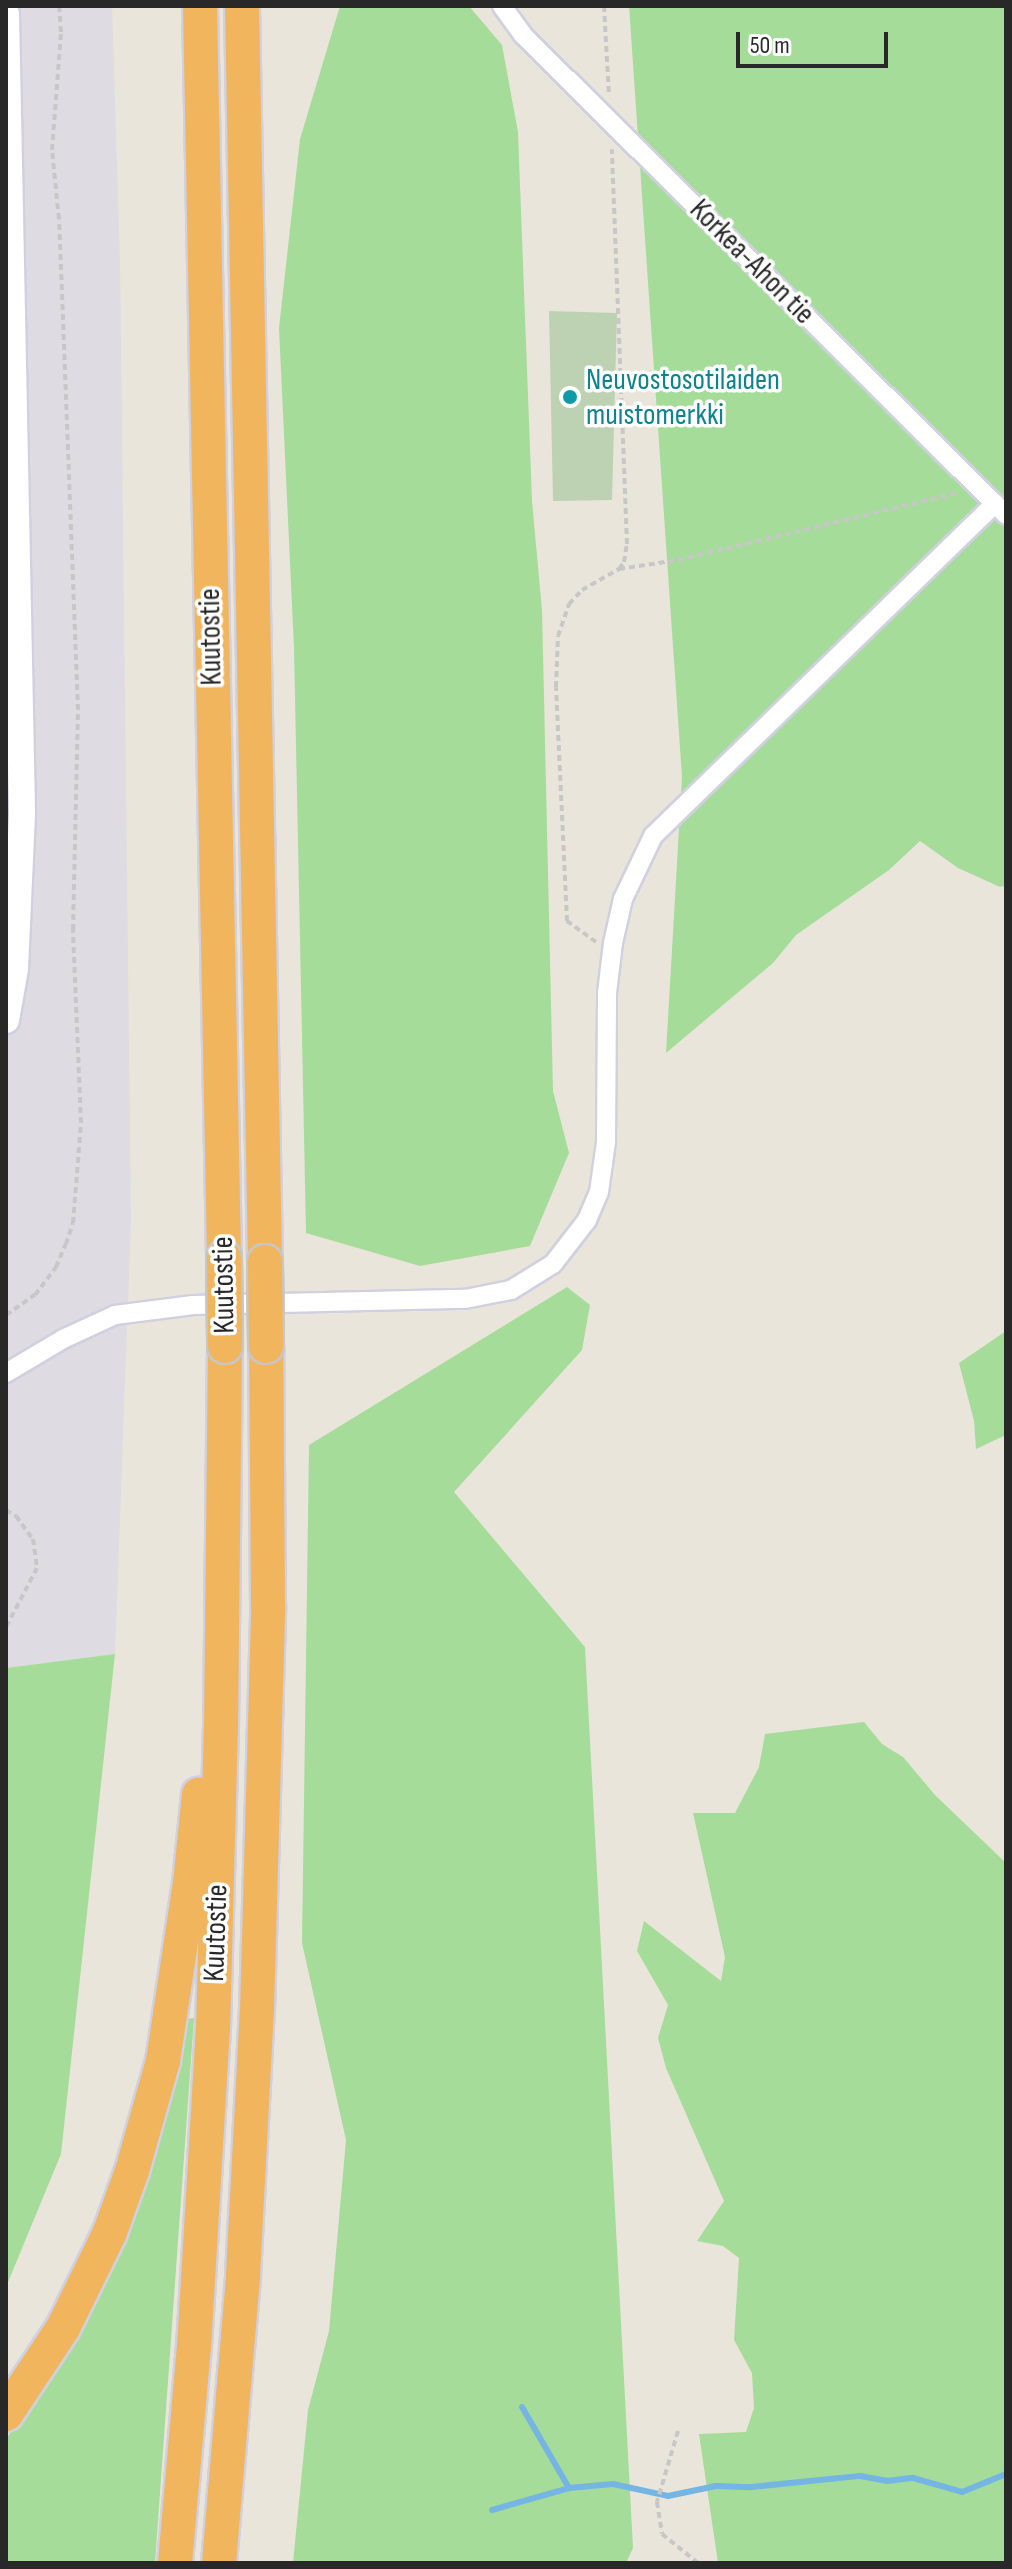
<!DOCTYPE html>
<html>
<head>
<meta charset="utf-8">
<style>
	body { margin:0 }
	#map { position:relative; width:1012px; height:2569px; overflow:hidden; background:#e9e5da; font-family:"Sofia Sans Condensed",sans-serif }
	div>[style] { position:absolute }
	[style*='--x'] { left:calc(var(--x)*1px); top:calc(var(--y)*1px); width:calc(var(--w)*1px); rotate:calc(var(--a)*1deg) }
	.industrial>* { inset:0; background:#dedbe2 }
	.green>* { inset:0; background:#a6dc9a }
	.cemetery>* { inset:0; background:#bdd2b3 }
	.stream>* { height:6px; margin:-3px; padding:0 3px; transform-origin:3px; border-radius:3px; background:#74b5e4 }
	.path>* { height:4px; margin-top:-2px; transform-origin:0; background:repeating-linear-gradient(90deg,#c7c7c7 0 6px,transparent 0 10px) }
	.roads { filter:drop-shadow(2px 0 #d0d0e0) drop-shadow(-2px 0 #d0d0e0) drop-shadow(0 2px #d0d0e0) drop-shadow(0 -2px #d0d0e0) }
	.street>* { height:18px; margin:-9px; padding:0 9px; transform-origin:9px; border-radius:9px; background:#fff }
	.secondary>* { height:26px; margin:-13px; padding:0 13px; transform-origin:13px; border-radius:13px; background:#fff }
	.highway>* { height:34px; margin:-17px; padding:0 17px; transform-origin:17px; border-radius:17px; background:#f1b55d }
	.bridges { filter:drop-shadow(2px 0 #c7c7c7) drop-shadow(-2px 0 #c7c7c7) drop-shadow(0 2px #c7c7c7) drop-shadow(0 -2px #c7c7c7) }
	.highway-bridge>* { height:34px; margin:-17px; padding:0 17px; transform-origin:17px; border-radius:17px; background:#f1b55d }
	.dots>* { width:22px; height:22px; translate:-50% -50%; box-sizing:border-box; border:4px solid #fff; border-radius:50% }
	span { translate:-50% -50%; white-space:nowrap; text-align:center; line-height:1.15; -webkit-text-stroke:7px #fff; paint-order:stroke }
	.street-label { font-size:30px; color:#282828 }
	.culture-label { font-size:30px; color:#0d838f }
	.left { translate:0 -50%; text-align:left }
	.frame { position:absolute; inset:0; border:8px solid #282828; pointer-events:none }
	.scale { position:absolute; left:736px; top:32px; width:152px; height:36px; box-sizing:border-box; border:4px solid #282828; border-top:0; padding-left:10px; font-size:24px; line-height:28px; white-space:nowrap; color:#282828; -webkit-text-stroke:6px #fff; paint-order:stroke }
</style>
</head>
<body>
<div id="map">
	<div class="industrial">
		<i style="clip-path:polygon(6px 6px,112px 6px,120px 260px,131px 1220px,115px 1654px,6px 1668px)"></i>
	</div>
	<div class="green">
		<i style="clip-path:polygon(340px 6px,469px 6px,502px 45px,518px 132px,532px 501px,542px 610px,553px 1091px,569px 1153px,530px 1246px,420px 1266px,306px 1233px,294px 648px,279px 328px,300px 139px)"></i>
		<i style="clip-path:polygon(629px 6px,1006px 6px,1006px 885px,1000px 887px,958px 868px,920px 841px,889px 870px,796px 935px,773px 963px,666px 1053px,682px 777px)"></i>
		<i style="clip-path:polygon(567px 1287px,590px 1305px,582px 1350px,454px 1492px,585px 1647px,633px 2548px,626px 2563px,293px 2563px,308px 2410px,329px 2331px,346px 2140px,302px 1943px,309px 1445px)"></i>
		<i style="clip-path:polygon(1006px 1331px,1006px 1435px,976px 1449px,974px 1421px,959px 1363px)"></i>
		<i style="clip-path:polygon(115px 1654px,61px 2154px,6px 2287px,6px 1668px)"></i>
		<i style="clip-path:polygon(864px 1722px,882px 1744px,903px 1757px,935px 1795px,1006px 1863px,1006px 2563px,718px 2563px,699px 2434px,746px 2432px,754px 2408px,752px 2373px,734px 2340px,739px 2258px,723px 2246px,697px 2241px,724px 2201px,666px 2068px,658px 2038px,668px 2005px,637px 1951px,644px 1921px,721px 1981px,725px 1957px,693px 1813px,735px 1813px,759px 1767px,765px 1734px)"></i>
		<i style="clip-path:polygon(194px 2018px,155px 2563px,6px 2563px,6px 2439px,64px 2355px,145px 2184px,167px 2111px,184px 2019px)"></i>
	</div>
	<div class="cemetery">
		<i style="clip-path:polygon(549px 311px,617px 313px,612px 500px,553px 501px)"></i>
	</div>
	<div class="stream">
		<i style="--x:522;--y:2407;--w:94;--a:59.9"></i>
		<i style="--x:492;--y:2510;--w:80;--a:-15.9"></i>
		<i style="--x:569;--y:2488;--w:44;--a:-5.2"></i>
		<i style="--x:613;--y:2484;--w:56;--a:12.3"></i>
		<i style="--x:668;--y:2496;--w:49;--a:-11.8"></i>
		<i style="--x:716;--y:2486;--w:35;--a:2"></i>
		<i style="--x:751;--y:2487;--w:110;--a:-5.8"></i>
		<i style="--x:860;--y:2476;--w:27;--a:10"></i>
		<i style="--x:887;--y:2481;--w:26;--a:-7"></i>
		<i style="--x:913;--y:2478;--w:51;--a:15.9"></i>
		<i style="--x:962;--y:2492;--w:48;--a:-22.2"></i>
	</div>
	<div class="path">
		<i style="--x:604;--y:6;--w:90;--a:86.8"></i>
		<i style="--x:619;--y:569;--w:60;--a:-8.7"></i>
		<i style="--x:678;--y:560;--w:288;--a:-13.5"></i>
		<i style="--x:596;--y:942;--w:36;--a:-144"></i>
		<i style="--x:567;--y:921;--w:234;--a:-92.7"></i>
		<i style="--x:556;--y:687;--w:51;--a:-87.8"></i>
		<i style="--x:558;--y:636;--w:34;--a:-71"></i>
		<i style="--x:569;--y:604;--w:19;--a:-47"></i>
		<i style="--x:582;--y:590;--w:43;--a:-29.6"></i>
		<i style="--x:619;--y:569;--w:9;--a:-54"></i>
		<i style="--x:624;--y:562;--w:18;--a:-81"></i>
		<i style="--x:627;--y:544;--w:395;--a:-92.2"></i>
		<i style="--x:6;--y:1315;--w:35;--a:-35"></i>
		<i style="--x:35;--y:1295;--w:35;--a:-53"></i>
		<i style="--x:56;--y:1267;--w:25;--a:-67"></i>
		<i style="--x:66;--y:1244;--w:22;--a:-72"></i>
		<i style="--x:73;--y:1223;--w:100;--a:-85.4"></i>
		<i style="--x:81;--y:1123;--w:193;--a:-92.4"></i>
		<i style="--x:73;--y:930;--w:220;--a:-88.7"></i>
		<i style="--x:78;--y:710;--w:491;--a:-92.2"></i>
		<i style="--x:59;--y:219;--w:69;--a:-95.8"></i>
		<i style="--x:52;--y:150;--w:118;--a:-85.6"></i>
		<i style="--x:61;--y:32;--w:26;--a:-94"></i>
		<i style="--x:6;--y:1510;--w:12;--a:31"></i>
		<i style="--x:16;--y:1516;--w:29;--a:54"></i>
		<i style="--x:33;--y:1539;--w:29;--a:82"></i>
		<i style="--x:37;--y:1568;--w:67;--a:117.7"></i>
		<i style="--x:678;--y:2431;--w:74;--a:106.5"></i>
		<i style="--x:657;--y:2502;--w:32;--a:81"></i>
		<i style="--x:662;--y:2534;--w:46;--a:38.9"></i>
	</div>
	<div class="roads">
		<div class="street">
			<i style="--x:502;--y:6;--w:36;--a:54"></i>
			<i style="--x:523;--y:35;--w:681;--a:44.82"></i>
			<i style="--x:6;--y:1373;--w:66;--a:-30.8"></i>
			<i style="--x:63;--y:1339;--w:57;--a:-24.8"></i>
			<i style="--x:115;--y:1315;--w:79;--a:-7.3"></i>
			<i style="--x:193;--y:1305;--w:272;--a:-1.3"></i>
			<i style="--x:465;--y:1299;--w:47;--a:-11.1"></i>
			<i style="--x:511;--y:1290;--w:49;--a:-31.8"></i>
			<i style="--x:553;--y:1264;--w:56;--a:-52.3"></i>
			<i style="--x:587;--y:1220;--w:30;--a:-67"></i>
			<i style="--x:599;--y:1192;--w:50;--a:-82"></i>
			<i style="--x:606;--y:1142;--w:149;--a:-89.6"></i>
			<i style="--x:607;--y:993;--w:50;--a:-83.2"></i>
			<i style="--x:613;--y:943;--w:45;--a:-77.2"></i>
			<i style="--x:623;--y:899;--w:70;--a:-64.5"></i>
			<i style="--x:653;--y:836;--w:477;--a:-44.2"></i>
		</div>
		<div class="secondary">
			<i style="--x:6;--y:14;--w:800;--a:88.85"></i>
			<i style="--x:22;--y:814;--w:155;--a:92.6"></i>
			<i style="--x:15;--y:969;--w:52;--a:100"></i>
		</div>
		<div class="highway">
			<i style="--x:200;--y:6;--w:1252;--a:88.9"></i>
			<i style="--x:242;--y:6;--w:1256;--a:88.95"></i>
			<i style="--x:6;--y:2414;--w:103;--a:-56.5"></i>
			<i style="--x:63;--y:2328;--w:107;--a:-63.9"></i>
			<i style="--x:110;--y:2232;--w:65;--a:-70.2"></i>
			<i style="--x:132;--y:2171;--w:114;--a:-74.3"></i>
			<i style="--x:163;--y:2061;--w:180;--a:-81.4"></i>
			<i style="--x:190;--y:1883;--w:89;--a:-84.2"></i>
			<i style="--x:175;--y:2563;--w:217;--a:-85"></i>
			<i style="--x:194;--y:2347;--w:318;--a:-86.6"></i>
			<i style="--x:213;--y:2030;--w:302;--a:-88.5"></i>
			<i style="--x:221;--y:1728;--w:382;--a:-89.4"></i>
			<i style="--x:219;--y:2563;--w:289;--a:-85.2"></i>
			<i style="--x:243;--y:2275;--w:265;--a:-87"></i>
			<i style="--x:257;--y:2010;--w:404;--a:-88.4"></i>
			<i style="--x:268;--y:1606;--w:260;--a:-90.4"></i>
		</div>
	</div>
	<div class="bridges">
		<div class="highway-bridge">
			<i style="--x:224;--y:1258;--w:88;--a:89.3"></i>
			<i style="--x:265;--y:1262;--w:84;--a:89.3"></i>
		</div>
	</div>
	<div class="dots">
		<i style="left:570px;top:397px;background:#0f9aa8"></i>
	</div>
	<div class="street-label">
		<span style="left:752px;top:262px;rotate:45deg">Korkea-Ahon tie</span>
		<span style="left:211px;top:637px;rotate:-91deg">Kuutostie</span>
		<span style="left:224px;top:1285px;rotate:-91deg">Kuutostie</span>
		<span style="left:216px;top:1933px;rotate:-88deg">Kuutostie</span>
	</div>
	<div class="culture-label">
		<span class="left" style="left:586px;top:397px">Neuvostosotilaiden<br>muistomerkki</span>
	</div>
	<div class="frame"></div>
	<div class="scale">50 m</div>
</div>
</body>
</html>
